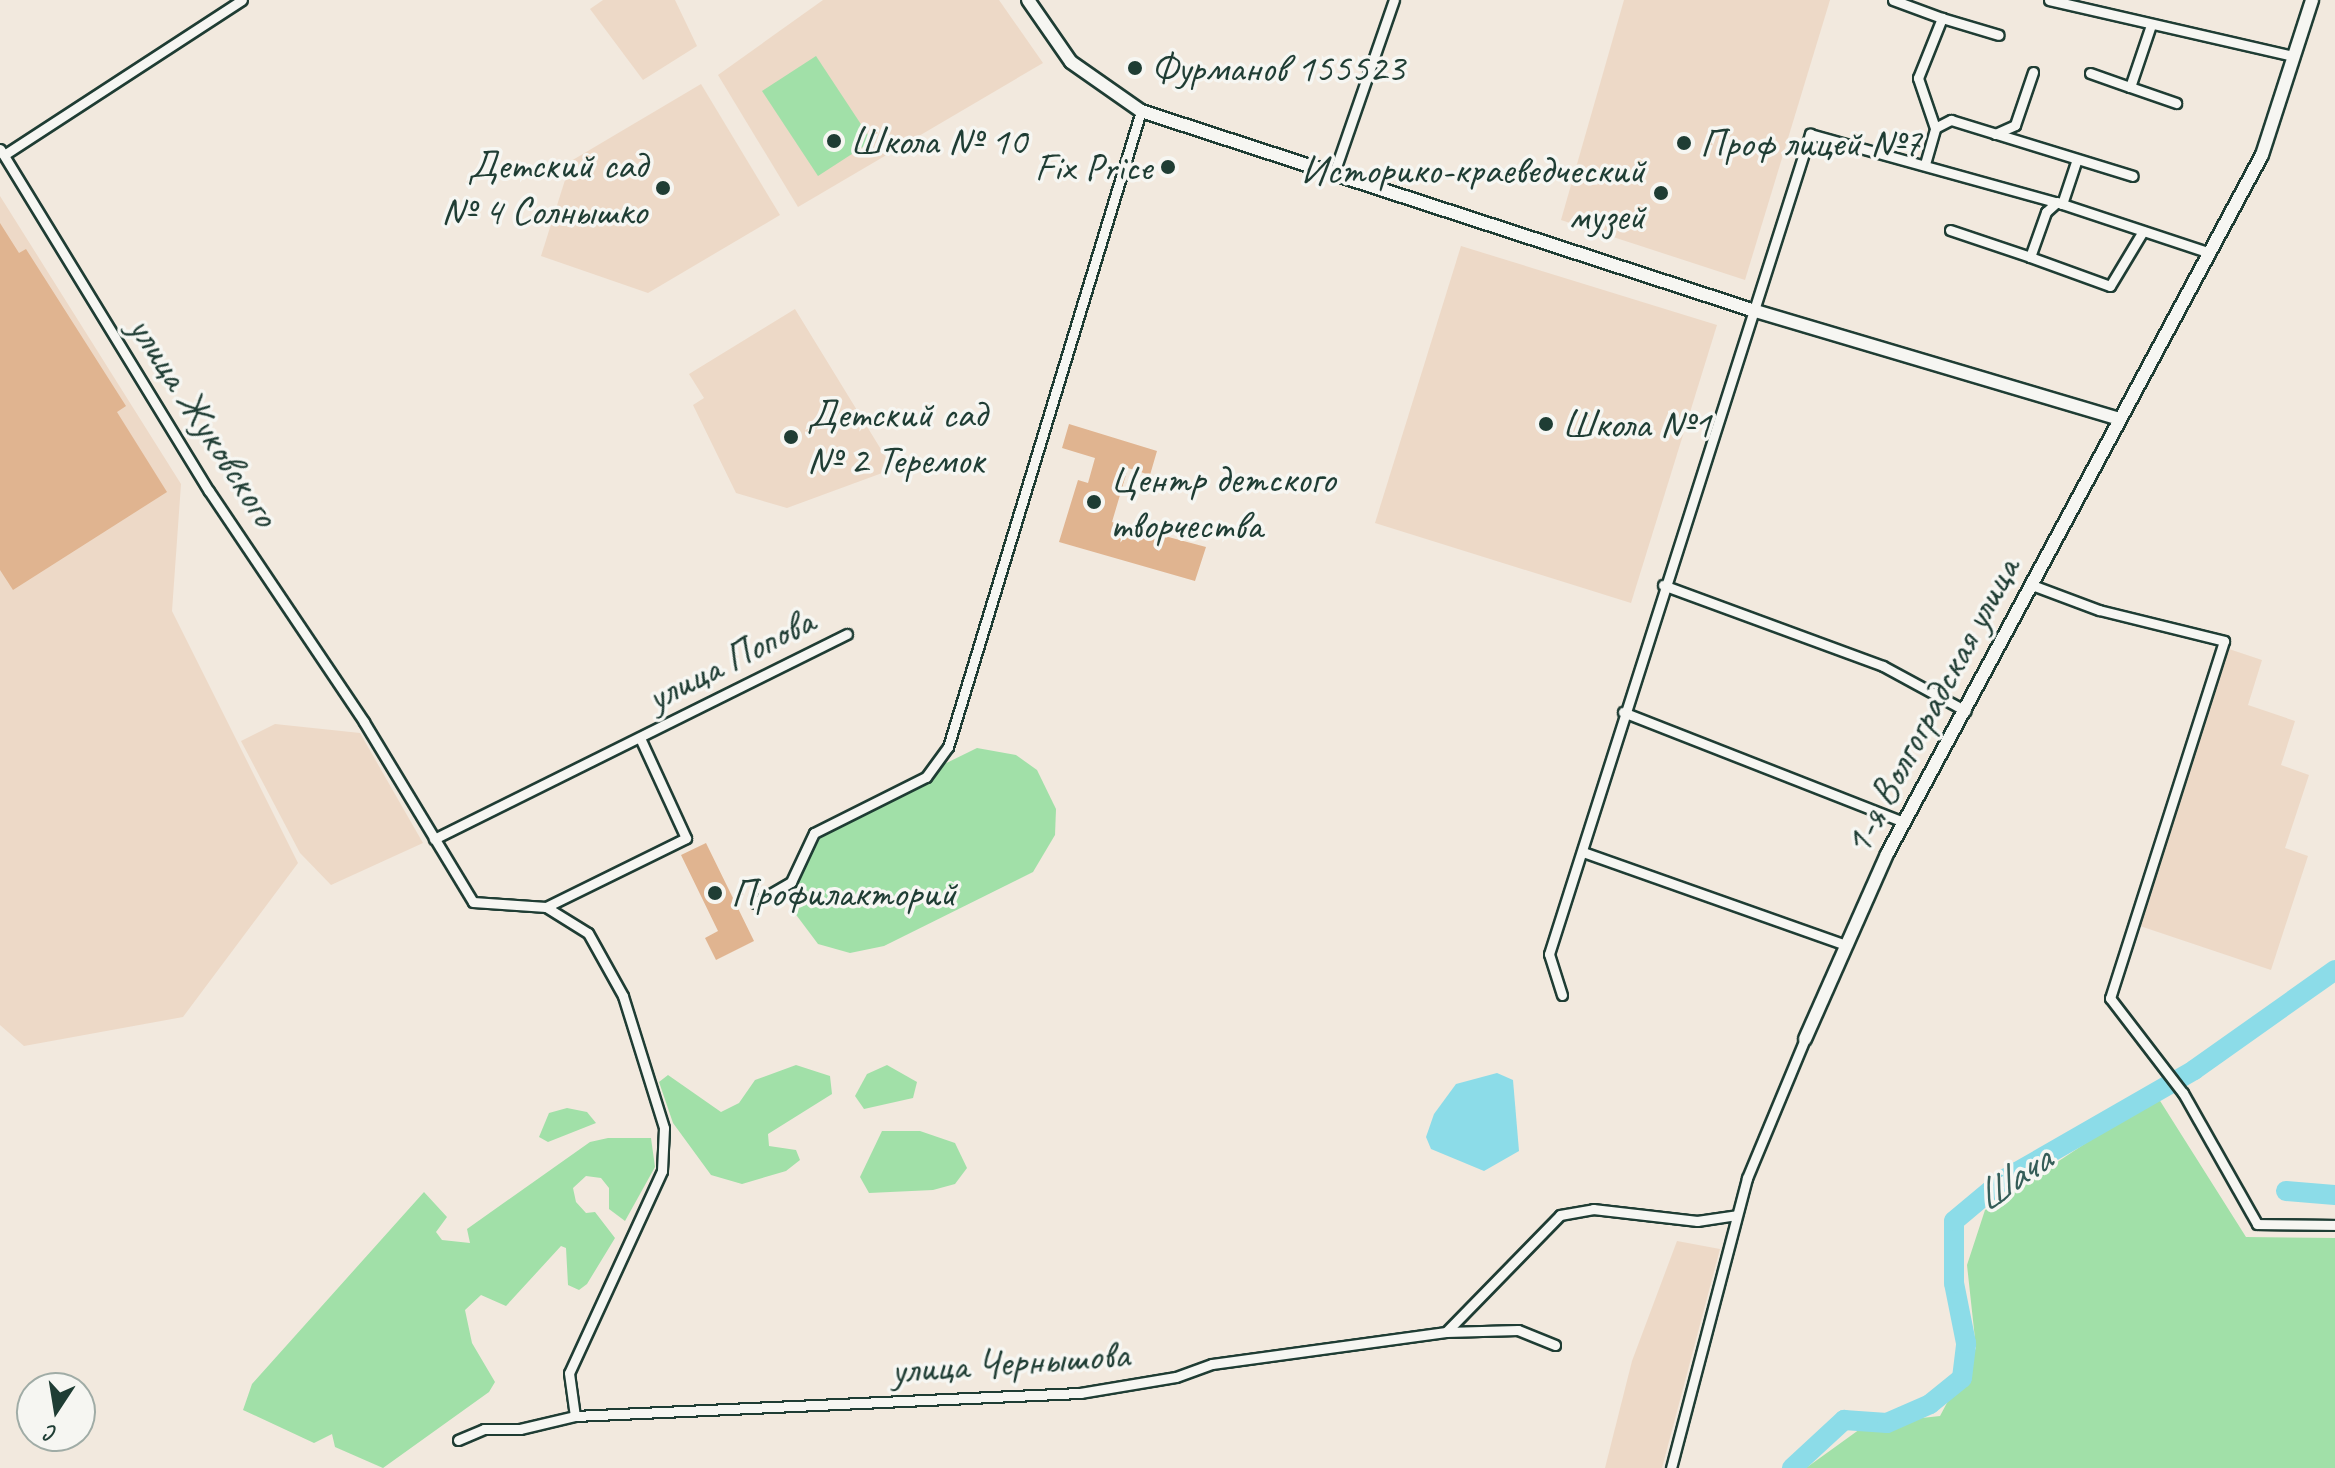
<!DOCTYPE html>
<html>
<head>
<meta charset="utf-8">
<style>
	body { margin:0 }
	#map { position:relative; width:2335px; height:1468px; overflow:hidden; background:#f2e9de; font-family:Caveat,sans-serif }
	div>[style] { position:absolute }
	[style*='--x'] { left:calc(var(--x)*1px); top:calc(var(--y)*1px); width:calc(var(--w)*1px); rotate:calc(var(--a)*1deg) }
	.built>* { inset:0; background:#edd9c7 }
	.green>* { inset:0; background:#a1e0a8 }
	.water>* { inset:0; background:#8cdce8 }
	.river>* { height:20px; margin:-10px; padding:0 10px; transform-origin:10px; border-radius:10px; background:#8cdce8 }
	.building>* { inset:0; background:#e0b490 }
	.roads { filter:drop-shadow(2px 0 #1f3d34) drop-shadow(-2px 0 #1f3d34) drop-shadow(0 2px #1f3d34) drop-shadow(0 -2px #1f3d34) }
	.street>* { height:9px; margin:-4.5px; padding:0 4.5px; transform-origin:4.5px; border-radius:4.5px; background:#f6f6f2 }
	.secondary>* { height:12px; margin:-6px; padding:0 6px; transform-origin:6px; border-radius:6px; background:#f6f6f2 }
	.dots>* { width:22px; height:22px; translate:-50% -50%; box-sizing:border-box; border:4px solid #f6f6f2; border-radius:50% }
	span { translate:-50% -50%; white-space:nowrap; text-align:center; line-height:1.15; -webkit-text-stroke:7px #f6f6f2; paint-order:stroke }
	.poi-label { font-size:40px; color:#1f3d34 }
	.left { translate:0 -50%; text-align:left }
	.right { translate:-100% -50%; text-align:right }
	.street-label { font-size:40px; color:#1f3d34 }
	.water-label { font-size:42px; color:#355d58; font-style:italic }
	.north { position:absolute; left:16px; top:1372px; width:80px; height:80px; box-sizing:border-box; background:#f6f6f2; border:2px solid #a0aca6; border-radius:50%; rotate:192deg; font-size:22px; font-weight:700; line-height:32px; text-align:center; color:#1f3d34 }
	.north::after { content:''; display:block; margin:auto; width:28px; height:36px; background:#1f3d34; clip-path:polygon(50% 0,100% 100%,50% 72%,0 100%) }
</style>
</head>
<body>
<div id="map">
	<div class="built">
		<i style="clip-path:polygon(603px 0,675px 0,697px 46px,643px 80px,590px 9px)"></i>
		<i style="clip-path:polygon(823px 0,999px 0,1043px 63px,798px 207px,718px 75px)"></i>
		<i style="clip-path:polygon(1624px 0,1830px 0,1745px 280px,1561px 220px)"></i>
		<i style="clip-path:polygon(701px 84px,780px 215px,648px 293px,541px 256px,571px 161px)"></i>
		<i style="clip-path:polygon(0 196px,181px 484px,172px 611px,298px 863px,183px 1017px,24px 1046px,0 1025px)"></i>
		<i style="clip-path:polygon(1461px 246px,1717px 325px,1631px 603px,1375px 523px)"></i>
		<i style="clip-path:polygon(795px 309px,893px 469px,787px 508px,736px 493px,693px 405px,704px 398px,689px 374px)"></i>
		<i style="clip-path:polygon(2229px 649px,2262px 660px,2248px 705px,2295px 721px,2281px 765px,2309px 775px,2285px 848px,2308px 856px,2271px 970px,2137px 925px)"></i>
		<i style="clip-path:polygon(275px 724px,360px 733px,423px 843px,331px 885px,300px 853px,241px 741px)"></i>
		<i style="clip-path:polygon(1677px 1241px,1720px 1249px,1662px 1468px,1605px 1468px,1632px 1361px)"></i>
	</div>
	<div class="green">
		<i style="clip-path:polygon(816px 56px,872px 141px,818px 176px,762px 91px)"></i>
		<i style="clip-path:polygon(977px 748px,1016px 755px,1037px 770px,1056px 809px,1055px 835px,1033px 872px,884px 946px,850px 953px,818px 944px,794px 912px,786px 880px,810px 830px)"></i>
		<i style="clip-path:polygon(796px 1065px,830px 1076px,832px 1094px,768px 1134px,769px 1146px,796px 1150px,800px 1160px,786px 1171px,742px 1184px,711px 1175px,673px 1123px,659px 1082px,668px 1075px,721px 1112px,739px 1103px,755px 1080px)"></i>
		<i style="clip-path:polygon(887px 1065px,917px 1082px,913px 1098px,864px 1109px,855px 1096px,867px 1074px)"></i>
		<i style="clip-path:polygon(2157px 1096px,2246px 1237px,2335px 1238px,2335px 1468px,1806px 1468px,1867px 1424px,1940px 1416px,1976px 1348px,1967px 1265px,1985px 1210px)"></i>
		<i style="clip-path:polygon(567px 1108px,587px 1112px,596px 1123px,548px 1142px,539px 1137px,549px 1113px)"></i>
		<i style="clip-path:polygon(882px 1131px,920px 1131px,955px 1143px,967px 1168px,955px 1184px,933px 1190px,869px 1193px,860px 1177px)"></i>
		<i style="clip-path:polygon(608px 1138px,651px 1138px,655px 1167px,625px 1221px,609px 1209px,609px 1188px,601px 1178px,586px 1176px,573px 1188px,576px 1202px,586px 1213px,595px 1212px,615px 1238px,587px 1284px,579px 1290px,568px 1285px,566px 1248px,561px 1246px,506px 1306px,481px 1295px,465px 1310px,472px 1343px,495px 1382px,489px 1392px,383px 1468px,335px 1447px,332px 1434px,314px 1443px,243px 1410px,252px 1384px,424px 1192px,447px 1217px,436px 1232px,442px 1240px,470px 1243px,467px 1229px,590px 1142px)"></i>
	</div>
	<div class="water">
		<i style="clip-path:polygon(1497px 1073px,1513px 1080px,1519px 1151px,1484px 1171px,1431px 1149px,1426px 1137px,1434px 1114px,1456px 1084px)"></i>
	</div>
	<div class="river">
		<i style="--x:2286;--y:1191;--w:49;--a:4.7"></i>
		<i style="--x:1792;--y:1468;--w:71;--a:-42.7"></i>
		<i style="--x:1844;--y:1420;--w:43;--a:4"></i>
		<i style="--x:1887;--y:1423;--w:47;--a:-23.8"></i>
		<i style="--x:1930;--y:1404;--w:41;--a:-39.1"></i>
		<i style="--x:1962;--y:1378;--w:35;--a:-83"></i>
		<i style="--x:1966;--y:1343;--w:61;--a:-101.3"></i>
		<i style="--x:1954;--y:1283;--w:62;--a:-90"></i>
		<i style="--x:1954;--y:1221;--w:64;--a:-39.9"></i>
		<i style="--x:2003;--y:1180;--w:220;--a:-29.9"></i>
		<i style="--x:2194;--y:1070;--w:173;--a:-35.3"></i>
	</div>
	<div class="building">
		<i style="clip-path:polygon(0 223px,19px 253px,26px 249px,126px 406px,117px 412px,167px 492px,13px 590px,0 570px)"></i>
		<i style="clip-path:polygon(1069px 424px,1157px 451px,1150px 475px,1128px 468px,1112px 522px,1206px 547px,1195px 581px,1059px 542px,1078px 480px,1088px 483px,1095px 458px,1062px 448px)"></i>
		<i style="clip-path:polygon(706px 843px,754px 941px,716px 960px,705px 938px,718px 931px,681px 855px)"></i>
	</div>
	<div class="roads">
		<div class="street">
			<i style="--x:1893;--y:0;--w:52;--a:20.2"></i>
			<i style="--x:2049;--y:0;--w:251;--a:12.9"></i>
			<i style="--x:2090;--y:73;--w:42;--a:19.3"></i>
			<i style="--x:2130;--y:87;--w:65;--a:-71.3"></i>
			<i style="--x:2130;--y:87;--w:49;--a:19.2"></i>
			<i style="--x:1935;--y:128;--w:53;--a:-108.8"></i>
			<i style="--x:1918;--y:78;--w:65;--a:-68.2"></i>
			<i style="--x:1942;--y:18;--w:59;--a:16.6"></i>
			<i style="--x:1995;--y:134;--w:22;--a:-24"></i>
			<i style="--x:2015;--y:125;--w:56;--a:-71.2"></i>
			<i style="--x:0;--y:149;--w:401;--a:58.6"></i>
			<i style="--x:209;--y:491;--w:278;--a:56.1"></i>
			<i style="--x:364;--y:722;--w:210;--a:58.8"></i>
			<i style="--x:473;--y:902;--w:73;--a:3.9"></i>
			<i style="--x:546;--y:907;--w:49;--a:31.8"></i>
			<i style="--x:588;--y:933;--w:72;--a:60.9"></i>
			<i style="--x:623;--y:996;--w:138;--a:72.7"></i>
			<i style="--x:664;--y:1128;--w:43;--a:92.7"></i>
			<i style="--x:662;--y:1171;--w:222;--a:114.7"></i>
			<i style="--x:569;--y:1373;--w:43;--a:82.1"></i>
			<i style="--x:4;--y:155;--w:284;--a:-33.1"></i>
			<i style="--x:1925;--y:164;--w:37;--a:-74"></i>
			<i style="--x:1935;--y:128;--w:18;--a:-27"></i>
			<i style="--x:1951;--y:120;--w:190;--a:17.1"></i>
			<i style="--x:1335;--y:170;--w:180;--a:-70.9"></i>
			<i style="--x:2062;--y:204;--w:47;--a:-71.6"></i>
			<i style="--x:1950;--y:230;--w:84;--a:18.6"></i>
			<i style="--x:2030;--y:257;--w:48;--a:-70.4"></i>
			<i style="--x:2046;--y:212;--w:15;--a:-42"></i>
			<i style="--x:2030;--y:257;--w:85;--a:19.9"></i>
			<i style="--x:2110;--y:286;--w:64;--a:-59"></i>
			<i style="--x:1663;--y:585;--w:234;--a:20.2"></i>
			<i style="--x:1883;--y:666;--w:94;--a:28.5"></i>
			<i style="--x:2032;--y:585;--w:72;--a:20.5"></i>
			<i style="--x:2099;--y:610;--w:129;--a:13.9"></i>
			<i style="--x:2224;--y:641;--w:375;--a:107.7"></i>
			<i style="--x:2110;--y:998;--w:120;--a:52.5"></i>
			<i style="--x:2183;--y:1093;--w:150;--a:60.5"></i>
			<i style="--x:2257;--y:1224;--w:78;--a:0.7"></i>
			<i style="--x:1623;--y:712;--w:302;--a:21.4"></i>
			<i style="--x:434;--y:839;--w:461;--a:-26.4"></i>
			<i style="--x:1583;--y:852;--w:278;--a:19.5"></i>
			<i style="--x:755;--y:903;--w:42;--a:-30.3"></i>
			<i style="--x:791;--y:882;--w:54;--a:-64.9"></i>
			<i style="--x:814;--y:833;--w:125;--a:-26.6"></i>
			<i style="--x:926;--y:777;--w:37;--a:-54"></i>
			<i style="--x:948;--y:747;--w:665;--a:-73.12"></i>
			<i style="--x:546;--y:907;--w:156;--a:-26.2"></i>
			<i style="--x:686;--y:838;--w:110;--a:-114.7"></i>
			<i style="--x:1562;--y:995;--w:43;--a:-107.6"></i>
			<i style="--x:1549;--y:954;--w:861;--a:-72.34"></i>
			<i style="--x:1810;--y:134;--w:262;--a:15.5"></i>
			<i style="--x:2062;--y:204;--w:156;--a:18.3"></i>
			<i style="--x:1446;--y:1332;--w:163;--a:-45.7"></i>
			<i style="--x:1560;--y:1215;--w:34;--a:-10"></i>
			<i style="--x:1593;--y:1209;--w:105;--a:6.6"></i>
			<i style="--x:1697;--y:1221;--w:40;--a:-8.5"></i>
			<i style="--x:458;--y:1440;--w:28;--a:-23"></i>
			<i style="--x:484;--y:1429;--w:36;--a:0"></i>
			<i style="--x:520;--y:1429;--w:57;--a:-13.3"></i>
			<i style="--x:575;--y:1416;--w:506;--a:-2.61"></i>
			<i style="--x:1080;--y:1393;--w:97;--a:-9.5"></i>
			<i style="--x:1176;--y:1377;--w:38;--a:-20"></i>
			<i style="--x:1212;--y:1364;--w:236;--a:-7.8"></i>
			<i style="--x:1446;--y:1332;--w:72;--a:-1.6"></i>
			<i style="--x:1518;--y:1330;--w:40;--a:22"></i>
			<i style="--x:1671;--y:1468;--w:300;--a:-75.3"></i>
			<i style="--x:1747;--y:1178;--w:151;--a:-67.4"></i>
		</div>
		<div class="secondary">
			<i style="--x:1028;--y:0;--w:75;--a:55.3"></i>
			<i style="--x:1071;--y:62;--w:85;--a:35"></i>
			<i style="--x:1141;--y:111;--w:643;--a:18.04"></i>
			<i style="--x:1752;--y:310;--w:380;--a:16.5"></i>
			<i style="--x:1805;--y:1039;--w:202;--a:-66.1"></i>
			<i style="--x:1887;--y:854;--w:793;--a:-61.79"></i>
			<i style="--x:2262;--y:155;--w:163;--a:-72.1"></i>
		</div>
	</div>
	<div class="dots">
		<i style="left:1135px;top:68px;background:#1f3d34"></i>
		<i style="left:834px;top:141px;background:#1f3d34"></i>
		<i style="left:1684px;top:143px;background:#1f3d34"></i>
		<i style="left:1168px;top:167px;background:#1f3d34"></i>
		<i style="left:663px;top:188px;background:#1f3d34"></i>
		<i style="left:1661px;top:193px;background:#1f3d34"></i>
		<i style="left:1546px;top:424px;background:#1f3d34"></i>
		<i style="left:791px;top:437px;background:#1f3d34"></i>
		<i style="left:1094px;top:502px;background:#1f3d34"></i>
		<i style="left:715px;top:893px;background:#1f3d34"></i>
	</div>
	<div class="poi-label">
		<span class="left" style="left:1151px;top:68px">Фурманов 155523</span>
		<span class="left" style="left:850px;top:141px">Школа № 10</span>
		<span class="left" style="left:1700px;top:143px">Проф лицей №7</span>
		<span class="right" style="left:647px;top:188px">Детский сад<br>№ 4 Солнышко</span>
		<span class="right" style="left:1152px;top:167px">Fix Price</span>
		<span class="right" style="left:1645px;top:193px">Историко-краеведческий<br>музей</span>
		<span class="left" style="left:807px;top:437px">Детский сад<br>№ 2 Теремок</span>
		<span class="left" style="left:1562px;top:424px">Школа №1</span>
		<span class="left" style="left:1110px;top:502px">Центр детского<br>творчества</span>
		<span class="left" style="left:731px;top:893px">Профилакторий</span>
	</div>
	<div class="street-label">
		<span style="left:204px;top:421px;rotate:57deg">улица Жуковского</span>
		<span style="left:730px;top:659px;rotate:-27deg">улица Попова</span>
		<span style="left:1931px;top:706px;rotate:-62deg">1-я Волгоградская улица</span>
		<span style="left:1010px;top:1362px;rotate:-4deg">улица Чернышова</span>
	</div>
	<div class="water-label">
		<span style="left:2013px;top:1179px;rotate:-34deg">Шача</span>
	</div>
	<div class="north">С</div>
</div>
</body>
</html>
